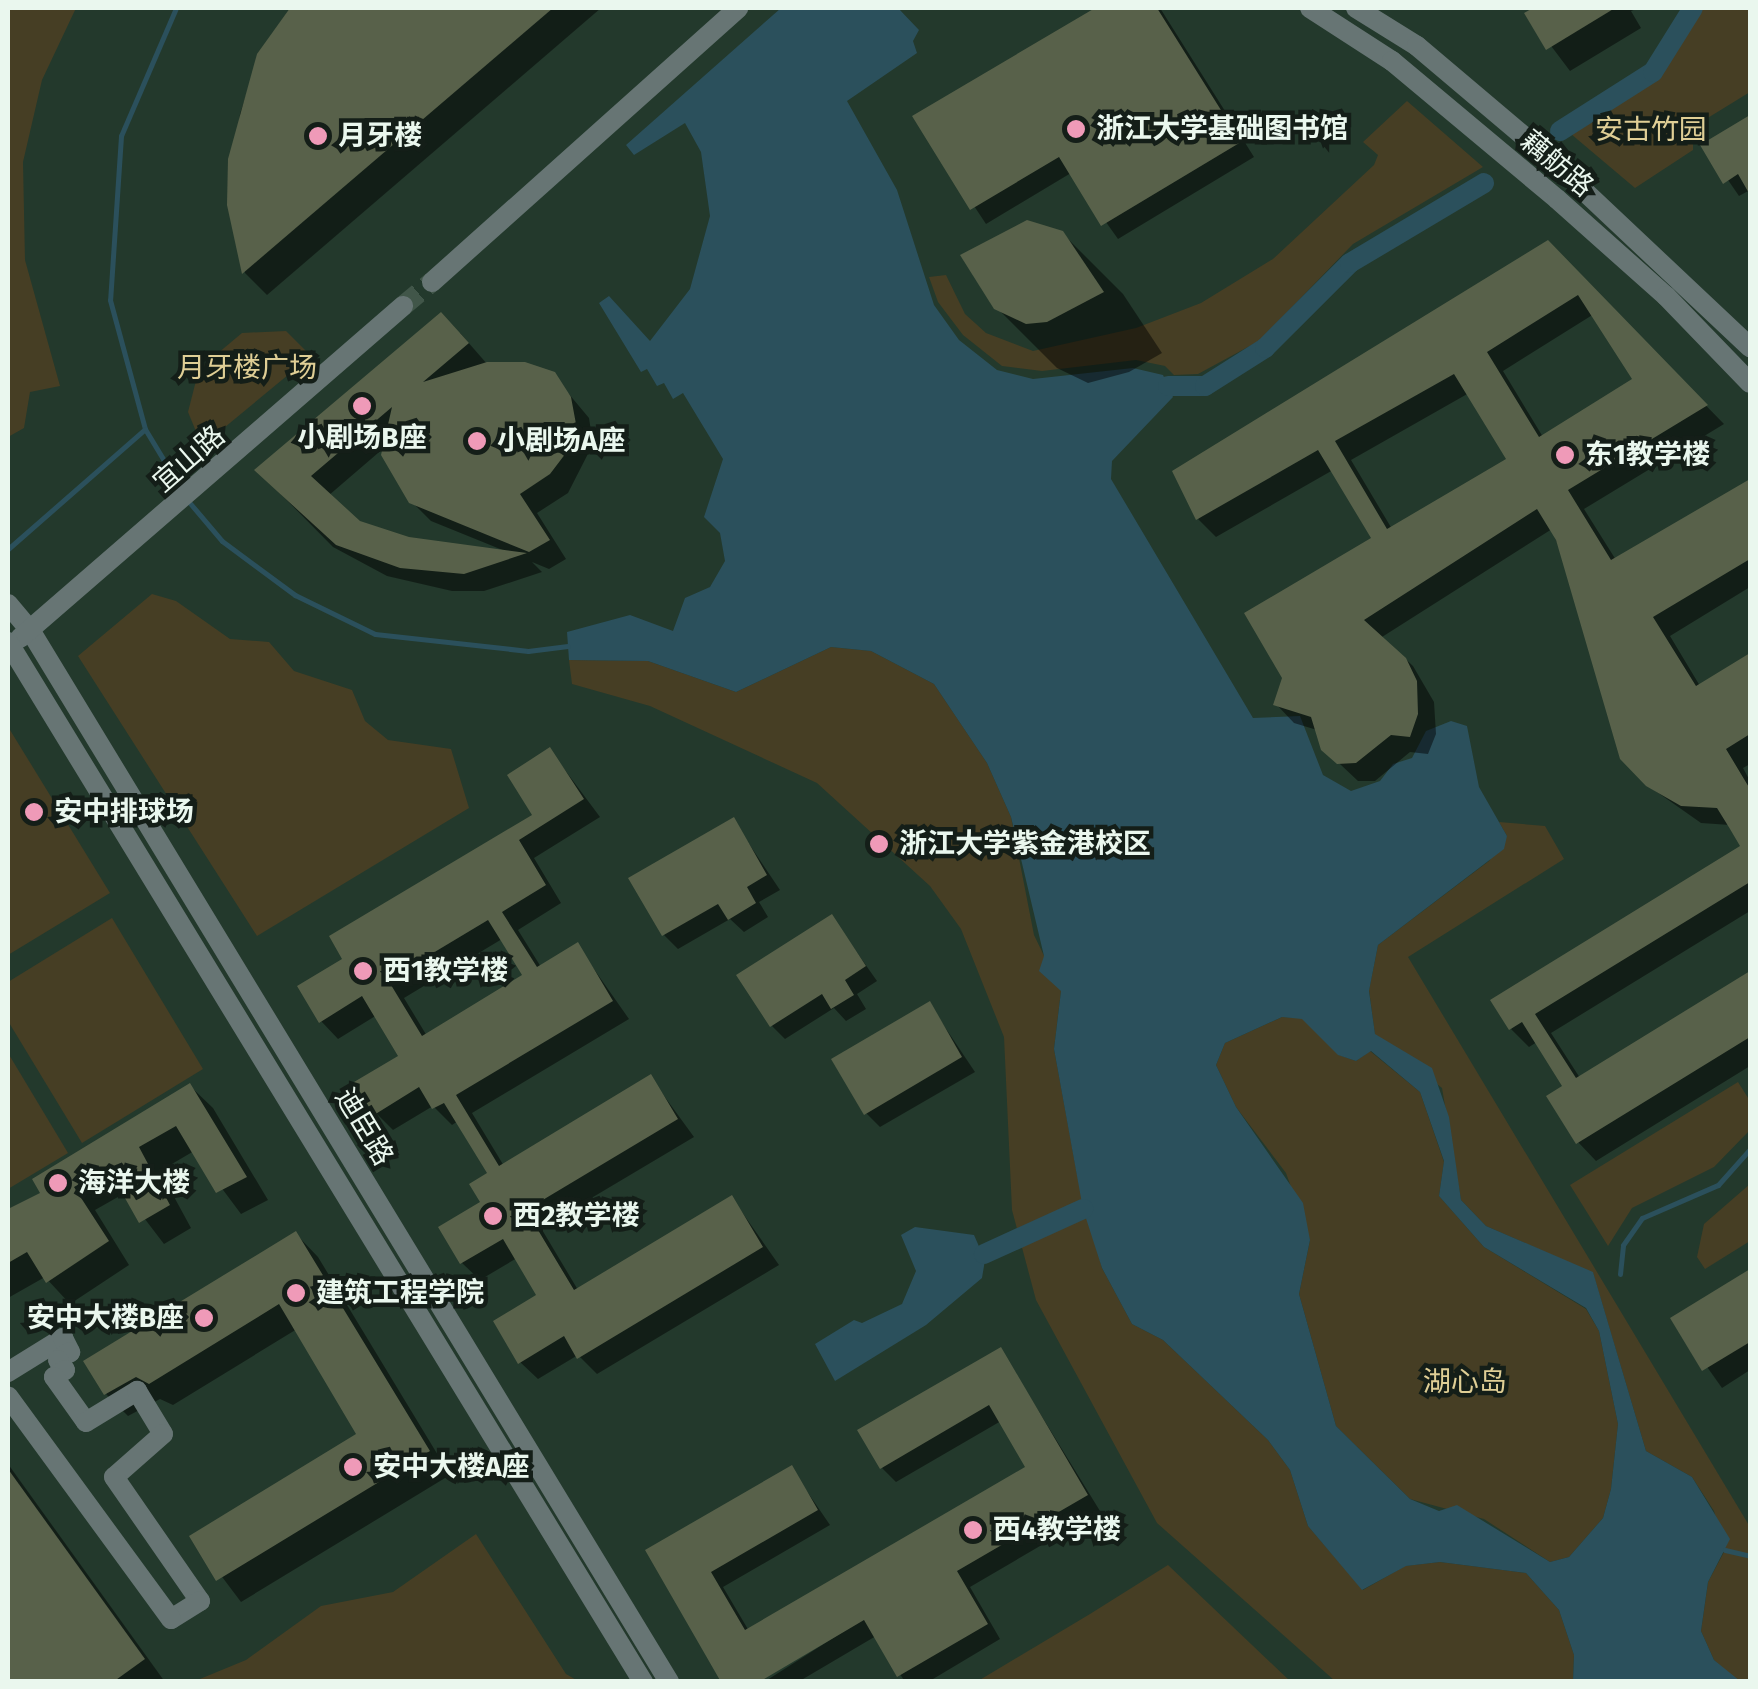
<!DOCTYPE html>
<html>
<head>
<meta charset="utf-8">
<style>
	body { margin:0 }
	#map { position:relative; width:1758px; height:1689px; overflow:hidden; background:#23392c; font-family:"Fira Sans","Noto Sans SC",sans-serif }
	div>[style] { position:absolute }
	[style*='--x'] { left:calc(var(--x)*1px); top:calc(var(--y)*1px); width:calc(var(--w)*1px); rotate:calc(var(--a)*1deg) }
	.green>* { inset:0; background:#463e24 }
	.water>* { inset:0; background:#2b505c }
	.shadow>* { inset:0; background:#0007 }
	.stream>* { height:5px; margin:-2.5px; padding:0 2.5px; transform-origin:2.5px; border-radius:2.5px; background:#2b505c }
	.canal>* { height:20px; margin:-10px; padding:0 10px; transform-origin:10px; border-radius:10px; background:#2b505c }
	.building>* { inset:0; background:#58614a }
	.minor-tunnel>* { height:20px; margin-top:-10px; transform-origin:0; background:repeating-linear-gradient(90deg,#415649 0 20px,transparent 0 30px) }
	.minor>* { height:20px; margin:-10px; padding:0 10px; transform-origin:10px; border-radius:10px; background:#677574 }
	.dots>* { width:28px; height:28px; translate:-50% -50%; box-sizing:border-box; border:5px solid #141e18; border-radius:50% }
	span { translate:-50% -50%; white-space:nowrap; text-align:center; line-height:1.15; -webkit-text-stroke:9px #141e18; paint-order:stroke }
	.poi-label { font-size:28px; color:#eaf7ee; font-weight:700 }
	.left { translate:0 -50%; text-align:left }
	.right { translate:-100% -50%; text-align:right }
	.park-label { font-size:28px; color:#dfce95 }
	.street-label { font-size:28px; color:#eaf7ee }
	.frame { position:absolute; inset:0; border:10px solid #eaf7ee; pointer-events:none }
</style>
</head>
<body>
<div id="map">
	<div class="green">
		<i style="clip-path:polygon(8px 8px,76px 8px,42px 80px,23px 162px,25px 260px,60px 386px,30px 392px,24px 428px,8px 437px)"></i>
		<i style="clip-path:polygon(1701px 8px,1750px 8px,1750px 92px,1693px 127px,1693px 150px,1635px 188px,1571px 134px,1659px 78px)"></i>
		<i style="clip-path:polygon(1407px 101px,1483px 167px,1353px 244px,1259px 341px,1198px 374px,1174px 375px,1165px 366px,1136px 360px,1042px 371px,1002px 366px,963px 335px,938px 302px,929px 277px,946px 275px,965px 314px,986px 333px,1033px 351px,1136px 328px,1201px 303px,1273px 259px,1374px 165px,1378px 155px,1363px 142px)"></i>
		<i style="clip-path:polygon(286px 331px,311px 356px,202px 446px,188px 412px,199px 369px,242px 333px)"></i>
		<i style="clip-path:polygon(152px 594px,176px 601px,230px 639px,269px 642px,294px 671px,352px 690px,365px 721px,388px 740px,451px 749px,469px 808px,257px 936px,78px 656px)"></i>
		<i style="clip-path:polygon(831px 647px,871px 651px,934px 684px,987px 763px,1011px 817px,1034px 935px,1061px 991px,1054px 1049px,1077px 1174px,1102px 1268px,1132px 1324px,1163px 1340px,1268px 1440px,1290px 1470px,1308px 1526px,1363px 1590px,1405px 1566px,1440px 1562px,1526px 1573px,1559px 1610px,1574px 1655px,1573px 1681px,1335px 1681px,1157px 1523px,1036px 1300px,1012px 1210px,1004px 1037px,961px 929px,930px 886px,817px 783px,650px 706px,572px 684px,569px 660px,648px 661px,736px 692px)"></i>
		<i style="clip-path:polygon(10px 730px,110px 893px,8px 955px,8px 731px)"></i>
		<i style="clip-path:polygon(1499px 822px,1545px 826px,1564px 859px,1408px 957px,1750px 1527px,1750px 1681px,1737px 1681px,1714px 1660px,1701px 1631px,1708px 1582px,1725px 1550px,1714px 1511px,1692px 1477px,1646px 1451px,1593px 1273px,1486px 1226px,1461px 1200px,1442px 1088px,1375px 1035px,1369px 990px,1378px 945px,1489px 861px,1507px 836px)"></i>
		<i style="clip-path:polygon(112px 918px,203px 1069px,82px 1143px,8px 1021px,8px 982px)"></i>
		<i style="clip-path:polygon(1282px 1017px,1302px 1018px,1339px 1055px,1356px 1061px,1370px 1051px,1420px 1092px,1444px 1162px,1439px 1196px,1484px 1247px,1586px 1309px,1599px 1331px,1618px 1424px,1611px 1489px,1603px 1518px,1569px 1557px,1550px 1562px,1484px 1519px,1410px 1499px,1336px 1426px,1299px 1294px,1310px 1240px,1286px 1173px,1236px 1107px,1216px 1065px,1225px 1043px)"></i>
		<i style="clip-path:polygon(8px 1053px,68px 1153px,8px 1189px)"></i>
		<i style="clip-path:polygon(1738px 1082px,1750px 1101px,1750px 1130px,1714px 1167px,1632px 1208px,1608px 1246px,1570px 1185px)"></i>
		<i style="clip-path:polygon(1750px 1184px,1750px 1241px,1705px 1269px,1697px 1257px,1704px 1224px)"></i>
		<i style="clip-path:polygon(476px 1534px,566px 1674px,578px 1681px,195px 1681px,246px 1660px,321px 1606px,393px 1592px)"></i>
		<i style="clip-path:polygon(1168px 1565px,1290px 1681px,978px 1681px,1090px 1614px)"></i>
	</div>
	<div class="water">
		<i style="clip-path:polygon(evenodd,781px 8px,898px 8px,919px 30px,913px 41px,917px 53px,847px 101px,897px 190px,934px 305px,959px 340px,997px 370px,1033px 379px,1133px 368px,1163px 375px,1173px 397px,1112px 461px,1111px 479px,1253px 718px,1300px 716px,1323px 775px,1351px 791px,1380px 781px,1393px 764px,1412px 758px,1426px 731px,1451px 721px,1467px 726px,1479px 787px,1507px 836px,1504px 849px,1378px 945px,1369px 991px,1375px 1034px,1432px 1068px,1449px 1117px,1461px 1200px,1486px 1226px,1593px 1272px,1646px 1451px,1692px 1477px,1730px 1539px,1708px 1582px,1701px 1631px,1714px 1660px,1740px 1681px,1573px 1681px,1574px 1655px,1559px 1610px,1526px 1573px,1440px 1562px,1406px 1566px,1362px 1590px,1308px 1526px,1290px 1470px,1268px 1440px,1163px 1340px,1132px 1324px,1102px 1268px,1083px 1209px,1054px 1049px,1061px 991px,1039px 971px,1044px 956px,1011px 817px,987px 763px,934px 684px,871px 651px,831px 647px,736px 692px,648px 661px,569px 660px,567px 632px,630px 615px,673px 631px,685px 598px,710px 587px,725px 561px,720px 533px,704px 517px,723px 459px,683px 393px,673px 399px,664px 383px,657px 386px,647px 369px,641px 372px,599px 303px,609px 296px,650px 341px,690px 289px,710px 216px,701px 152px,685px 123px,634px 155px,626px 145px,781px 8px,1282px 1017px,1302px 1019px,1338px 1055px,1356px 1061px,1371px 1051px,1420px 1092px,1444px 1161px,1439px 1196px,1484px 1247px,1586px 1308px,1599px 1331px,1618px 1424px,1611px 1489px,1603px 1518px,1569px 1557px,1550px 1562px,1457px 1505px,1439px 1511px,1410px 1499px,1336px 1426px,1299px 1294px,1310px 1240px,1303px 1203px,1236px 1107px,1216px 1065px,1225px 1043px,1282px 1017px)"></i>
		<i style="clip-path:polygon(915px 1227px,974px 1235px,985px 1260px,982px 1278px,926px 1325px,835px 1381px,815px 1344px,854px 1320px,862px 1323px,902px 1304px,916px 1271px,901px 1235px)"></i>
	</div>
	<div class="shadow">
		<i style="clip-path:polygon(293px 8px,601px 8px,267px 295px,245px 273px,230px 205px,240px 114px,259px 55px)"></i>
		<i style="clip-path:polygon(1100px 8px,1160px 8px,1254px 157px,1118px 239px,1071px 173px,986px 224px,915px 117px)"></i>
		<i style="clip-path:polygon(1537px 8px,1639px 8px,1631px 11px,1641px 28px,1570px 71px,1527px 14px)"></i>
		<i style="clip-path:polygon(1750px 118px,1750px 190px,1739px 196px,1704px 145px)"></i>
		<i style="clip-path:polygon(1062px 233px,1123px 294px,1162px 353px,1129px 372px,1088px 383px,1057px 368px,996px 307px)"></i>
		<i style="clip-path:polygon(evenodd,1547px 243px,1724px 424px,1584px 509px,1616px 560px,1750px 482px,1750px 587px,1670px 636px,1700px 686px,1750px 656px,1750px 764px,1743px 768px,1750px 781px,1750px 911px,1551px 1033px,1580px 1078px,1750px 973px,1750px 1066px,1596px 1161px,1578px 1142px,1566px 1087px,1537px 1042px,1529px 1047px,1511px 1029px,1744px 847px,1730px 825px,1701px 823px,1647px 785px,1552px 529px,1382px 637px,1413px 666px,1434px 702px,1436px 734px,1428px 754px,1410px 752px,1375px 781px,1358px 781px,1323px 748px,1317px 730px,1294px 723px,1276px 704px,1375px 539px,1333px 470px,1216px 537px,1198px 519px,1547px 243px,1594px 314px,1635px 379px,1543px 437px,1503px 371px,1594px 314px,1547px 243px,1469px 393px,1509px 460px,1392px 529px,1351px 460px,1469px 393px)"></i>
		<i style="clip-path:polygon(evenodd,460px 333px,488px 365px,553px 375px,589px 418px,593px 444px,568px 493px,537px 513px,566px 559px,549px 569px,532px 562px,542px 572px,484px 591px,452px 591px,387px 576px,333px 547px,257px 470px,460px 333px,385px 447px,411px 501px,431px 521px,505px 551px,409px 540px,358px 523px,328px 496px,385px 447px)"></i>
		<i style="clip-path:polygon(evenodd,550px 750px,600px 817px,534px 858px,561px 903px,518px 930px,541px 967px,577px 945px,629px 1019px,472px 1113px,504px 1166px,651px 1078px,694px 1137px,541px 1228px,578px 1290px,732px 1198px,779px 1265px,597px 1374px,578px 1355px,538px 1379px,520px 1362px,540px 1296px,517px 1258px,480px 1280px,462px 1263px,490px 1174px,458px 1121px,452px 1125px,433px 1106px,393px 1130px,376px 1113px,401px 1057px,377px 1015px,338px 1039px,321px 1021px,346px 959px,535px 816px,550px 750px,502px 939px,526px 976px,427px 1036px,404px 998px,502px 939px)"></i>
		<i style="clip-path:polygon(733px 820px,780px 890px,759px 902px,768px 917px,744px 932px,730px 919px,678px 949px,664px 935px)"></i>
		<i style="clip-path:polygon(832px 917px,877px 981px,857px 994px,866px 1009px,846px 1021px,834px 1008px,785px 1039px,772px 1026px)"></i>
		<i style="clip-path:polygon(930px 1005px,975px 1072px,880px 1127px,866px 1113px)"></i>
		<i style="clip-path:polygon(190px 1086px,213px 1108px,268px 1200px,241px 1214px,194px 1151px,160px 1171px,191px 1228px,164px 1244px,125px 1193px,95px 1210px,129px 1265px,70px 1304px,45px 1277px,8px 1298px,8px 1212px,43px 1194px)"></i>
		<i style="clip-path:polygon(296px 1234px,318px 1257px,450px 1475px,241px 1602px,192px 1537px,360px 1434px,297px 1329px,173px 1405px,160px 1399px,128px 1416px,106px 1394px)"></i>
		<i style="clip-path:polygon(1750px 1272px,1750px 1370px,1722px 1388px,1673px 1319px)"></i>
		<i style="clip-path:polygon(1001px 1350px,1100px 1511px,970px 1587px,1000px 1639px,928px 1682px,905px 1682px,876px 1636px,798px 1682px,764px 1682px,874px 1612px,754px 1682px,648px 1551px,791px 1468px,830px 1525px,723px 1587px,749px 1631px,1029px 1468px,1001px 1421px,896px 1482px,882px 1468px)"></i>
		<i style="clip-path:polygon(8px 1464px,165px 1682px,14px 1682px,8px 1673px)"></i>
	</div>
	<div class="stream">
		<i style="--x:176;--y:8;--w:139;--a:113.3"></i>
		<i style="--x:121;--y:136;--w:164;--a:93.8"></i>
		<i style="--x:110;--y:300;--w:134;--a:74.8"></i>
		<i style="--x:145;--y:429;--w:74;--a:58.9"></i>
		<i style="--x:189;--y:502;--w:51;--a:49.8"></i>
		<i style="--x:222;--y:541;--w:91;--a:36.5"></i>
		<i style="--x:295;--y:595;--w:89;--a:26"></i>
		<i style="--x:375;--y:634;--w:154;--a:6.3"></i>
		<i style="--x:528;--y:651;--w:40;--a:-7.1"></i>
		<i style="--x:8;--y:549;--w:182;--a:-41.2"></i>
		<i style="--x:1620;--y:1274;--w:29;--a:-84"></i>
		<i style="--x:1623;--y:1245;--w:33;--a:-55"></i>
		<i style="--x:1642;--y:1218;--w:83;--a:-23.5"></i>
		<i style="--x:1718;--y:1185;--w:48;--a:-48.4"></i>
		<i style="--x:1725;--y:1550;--w:26;--a:13"></i>
	</div>
	<div class="canal">
		<i style="--x:1560;--y:131;--w:110;--a:-32.4"></i>
		<i style="--x:1653;--y:72;--w:75;--a:-58"></i>
		<i style="--x:1168;--y:386;--w:37;--a:0"></i>
		<i style="--x:1205;--y:386;--w:71;--a:-32.3"></i>
		<i style="--x:1265;--y:348;--w:120;--a:-45"></i>
		<i style="--x:1350;--y:263;--w:156;--a:-30.8"></i>
		<i style="--x:984;--y:1254;--w:109;--a:-24.4"></i>
	</div>
	<div class="building">
		<i style="clip-path:polygon(290px 8px,553px 8px,242px 274px,227px 205px,228px 159px,257px 54px)"></i>
		<i style="clip-path:polygon(1095px 8px,1157px 8px,1241px 142px,1101px 226px,1059px 157px,970px 210px,912px 116px)"></i>
		<i style="clip-path:polygon(1533px 8px,1615px 8px,1546px 50px,1524px 13px)"></i>
		<i style="clip-path:polygon(1750px 115px,1750px 195px,1738px 174px,1723px 184px,1700px 145px)"></i>
		<i style="clip-path:polygon(1027px 220px,1063px 231px,1104px 292px,1047px 322px,1026px 324px,994px 309px,960px 255px)"></i>
		<i style="clip-path:polygon(evenodd,1548px 240px,1708px 405px,1568px 490px,1611px 560px,1750px 479px,1750px 559px,1653px 617px,1696px 686px,1750px 653px,1750px 734px,1726px 749px,1750px 789px,1750px 882px,1535px 1014px,1576px 1078px,1750px 971px,1750px 1037px,1576px 1144px,1546px 1096px,1562px 1086px,1522px 1022px,1509px 1030px,1490px 1000px,1740px 846px,1730px 829px,1717px 808px,1681px 806px,1646px 786px,1620px 759px,1556px 540px,1537px 509px,1364px 620px,1406px 658px,1417px 681px,1418px 714px,1410px 737px,1391px 735px,1356px 763px,1337px 764px,1321px 750px,1311px 717px,1273px 705px,1282px 678px,1244px 613px,1371px 538px,1318px 450px,1196px 520px,1172px 471px,1548px 240px,1578px 295px,1632px 379px,1539px 437px,1487px 352px,1578px 295px,1548px 240px,1454px 374px,1506px 459px,1387px 529px,1335px 441px,1454px 374px)"></i>
		<i style="clip-path:polygon(441px 312px,469px 343px,423px 382px,487px 362px,525px 362px,555px 372px,571px 397px,576px 424px,566px 453px,550px 474px,520px 494px,550px 540px,529px 552px,409px 503px,381px 455px,392px 407px,311px 476px,360px 521px,409px 537px,527px 553px,464px 574px,400px 568px,336px 545px,254px 470px)"></i>
		<i style="clip-path:polygon(evenodd,550px 747px,584px 799px,519px 840px,546px 885px,502px 912px,537px 967px,578px 942px,613px 1001px,456px 1095px,499px 1166px,651px 1074px,678px 1119px,526px 1210px,574px 1290px,732px 1195px,763px 1247px,577px 1359px,564px 1336px,518px 1364px,493px 1321px,536px 1295px,503px 1239px,460px 1264px,438px 1227px,480px 1202px,469px 1184px,487px 1173px,444px 1103px,432px 1109px,419px 1087px,374px 1115px,354px 1082px,398px 1056px,362px 996px,319px 1023px,297px 986px,342px 959px,329px 936px,532px 815px,507px 775px,550px 747px,488px 920px,522px 975px,422px 1036px,388px 980px,488px 920px)"></i>
		<i style="clip-path:polygon(734px 817px,767px 875px,747px 887px,756px 903px,728px 920px,718px 904px,662px 936px,628px 878px)"></i>
		<i style="clip-path:polygon(832px 914px,866px 966px,845px 980px,854px 995px,831px 1009px,822px 994px,770px 1027px,736px 975px)"></i>
		<i style="clip-path:polygon(930px 1001px,962px 1057px,864px 1115px,831px 1059px)"></i>
		<i style="clip-path:polygon(190px 1083px,247px 1177px,216px 1193px,176px 1126px,139px 1147px,170px 1205px,139px 1223px,108px 1168px,74px 1187px,109px 1241px,46px 1283px,27px 1252px,8px 1263px,8px 1209px,40px 1193px,32px 1179px)"></i>
		<i style="clip-path:polygon(296px 1231px,430px 1451px,216px 1581px,189px 1536px,356px 1434px,279px 1304px,149px 1384px,136px 1377px,104px 1395px,83px 1361px)"></i>
		<i style="clip-path:polygon(1750px 1269px,1750px 1342px,1702px 1371px,1670px 1318px)"></i>
		<i style="clip-path:polygon(1001px 1347px,1088px 1495px,957px 1571px,988px 1624px,897px 1677px,864px 1620px,759px 1682px,721px 1682px,645px 1550px,792px 1465px,818px 1510px,711px 1572px,745px 1630px,1025px 1467px,989px 1405px,880px 1469px,857px 1430px)"></i>
		<i style="clip-path:polygon(8px 1469px,145px 1659px,113px 1682px,8px 1682px)"></i>
	</div>
	<div class="minor-tunnel">
		<i style="--x:403;--y:306;--w:38;--a:-40"></i>
	</div>
	<div class="minor">
		<i style="--x:1310;--y:8;--w:98;--a:32.9"></i>
		<i style="--x:1392;--y:61;--w:215;--a:39.9"></i>
		<i style="--x:1557;--y:199;--w:146;--a:41.7"></i>
		<i style="--x:1666;--y:296;--w:121;--a:46"></i>
		<i style="--x:1356;--y:8;--w:72;--a:31.9"></i>
		<i style="--x:1417;--y:46;--w:170;--a:40.2"></i>
		<i style="--x:1547;--y:156;--w:279;--a:43.3"></i>
		<i style="--x:432;--y:282;--w:411;--a:-41.8"></i>
		<i style="--x:8;--y:604;--w:34;--a:50"></i>
		<i style="--x:30;--y:630;--w:1231;--a:58.72"></i>
		<i style="--x:20;--y:638;--w:507;--a:-40.92"></i>
		<i style="--x:8;--y:642;--w:1219;--a:58.59"></i>
		<i style="--x:8;--y:1372;--w:65;--a:-31.7"></i>
		<i style="--x:63;--y:1338;--w:16;--a:63"></i>
		<i style="--x:70;--y:1352;--w:14;--a:146"></i>
		<i style="--x:58;--y:1360;--w:12;--a:55"></i>
		<i style="--x:65;--y:1370;--w:13;--a:148"></i>
		<i style="--x:54;--y:1377;--w:55;--a:54.6"></i>
		<i style="--x:86;--y:1422;--w:60;--a:-31.3"></i>
		<i style="--x:137;--y:1391;--w:50;--a:58.8"></i>
		<i style="--x:163;--y:1434;--w:65;--a:138.7"></i>
		<i style="--x:114;--y:1477;--w:151;--a:55.3"></i>
		<i style="--x:200;--y:1601;--w:34;--a:148"></i>
		<i style="--x:171;--y:1619;--w:276;--a:-126.2"></i>
	</div>
	<div class="dots">
		<i style="left:1076px;top:129px;background:#ef9ab8"></i>
		<i style="left:318px;top:136px;background:#ef9ab8"></i>
		<i style="left:362px;top:406px;background:#ef9ab8"></i>
		<i style="left:477px;top:441px;background:#ef9ab8"></i>
		<i style="left:1565px;top:455px;background:#ef9ab8"></i>
		<i style="left:34px;top:812px;background:#ef9ab8"></i>
		<i style="left:879px;top:844px;background:#ef9ab8"></i>
		<i style="left:363px;top:971px;background:#ef9ab8"></i>
		<i style="left:58px;top:1183px;background:#ef9ab8"></i>
		<i style="left:493px;top:1216px;background:#ef9ab8"></i>
		<i style="left:296px;top:1293px;background:#ef9ab8"></i>
		<i style="left:204px;top:1318px;background:#ef9ab8"></i>
		<i style="left:353px;top:1467px;background:#ef9ab8"></i>
		<i style="left:973px;top:1530px;background:#ef9ab8"></i>
	</div>
	<div class="poi-label">
		<span class="left" style="left:1096px;top:129px">浙江大学基础图书馆</span>
		<span class="left" style="left:338px;top:136px">月牙楼</span>
		<span style="left:362px;top:438px">小剧场B座</span>
		<span class="left" style="left:497px;top:441px">小剧场A座</span>
		<span class="left" style="left:1585px;top:455px">东1教学楼</span>
		<span class="left" style="left:54px;top:812px">安中排球场</span>
		<span class="left" style="left:899px;top:844px">浙江大学紫金港校区</span>
		<span class="left" style="left:383px;top:971px">西1教学楼</span>
		<span class="left" style="left:78px;top:1183px">海洋大楼</span>
		<span class="left" style="left:513px;top:1216px">西2教学楼</span>
		<span class="left" style="left:316px;top:1293px">建筑工程学院</span>
		<span class="right" style="left:184px;top:1318px">安中大楼B座</span>
		<span class="left" style="left:373px;top:1467px">安中大楼A座</span>
		<span class="left" style="left:993px;top:1530px">西4教学楼</span>
	</div>
	<div class="park-label">
		<span style="left:1651px;top:130px">安古竹园</span>
		<span style="left:247px;top:368px">月牙楼广场</span>
		<span style="left:1465px;top:1382px">湖心岛</span>
	</div>
	<div class="street-label">
		<span style="left:1557px;top:164px;rotate:40deg">藕舫路</span>
		<span style="left:189px;top:459px;rotate:-41deg">宜山路</span>
		<span style="left:364px;top:1127px;rotate:59deg">迪臣路</span>
	</div>
	<div class="frame"></div>
</div>
</body>
</html>
